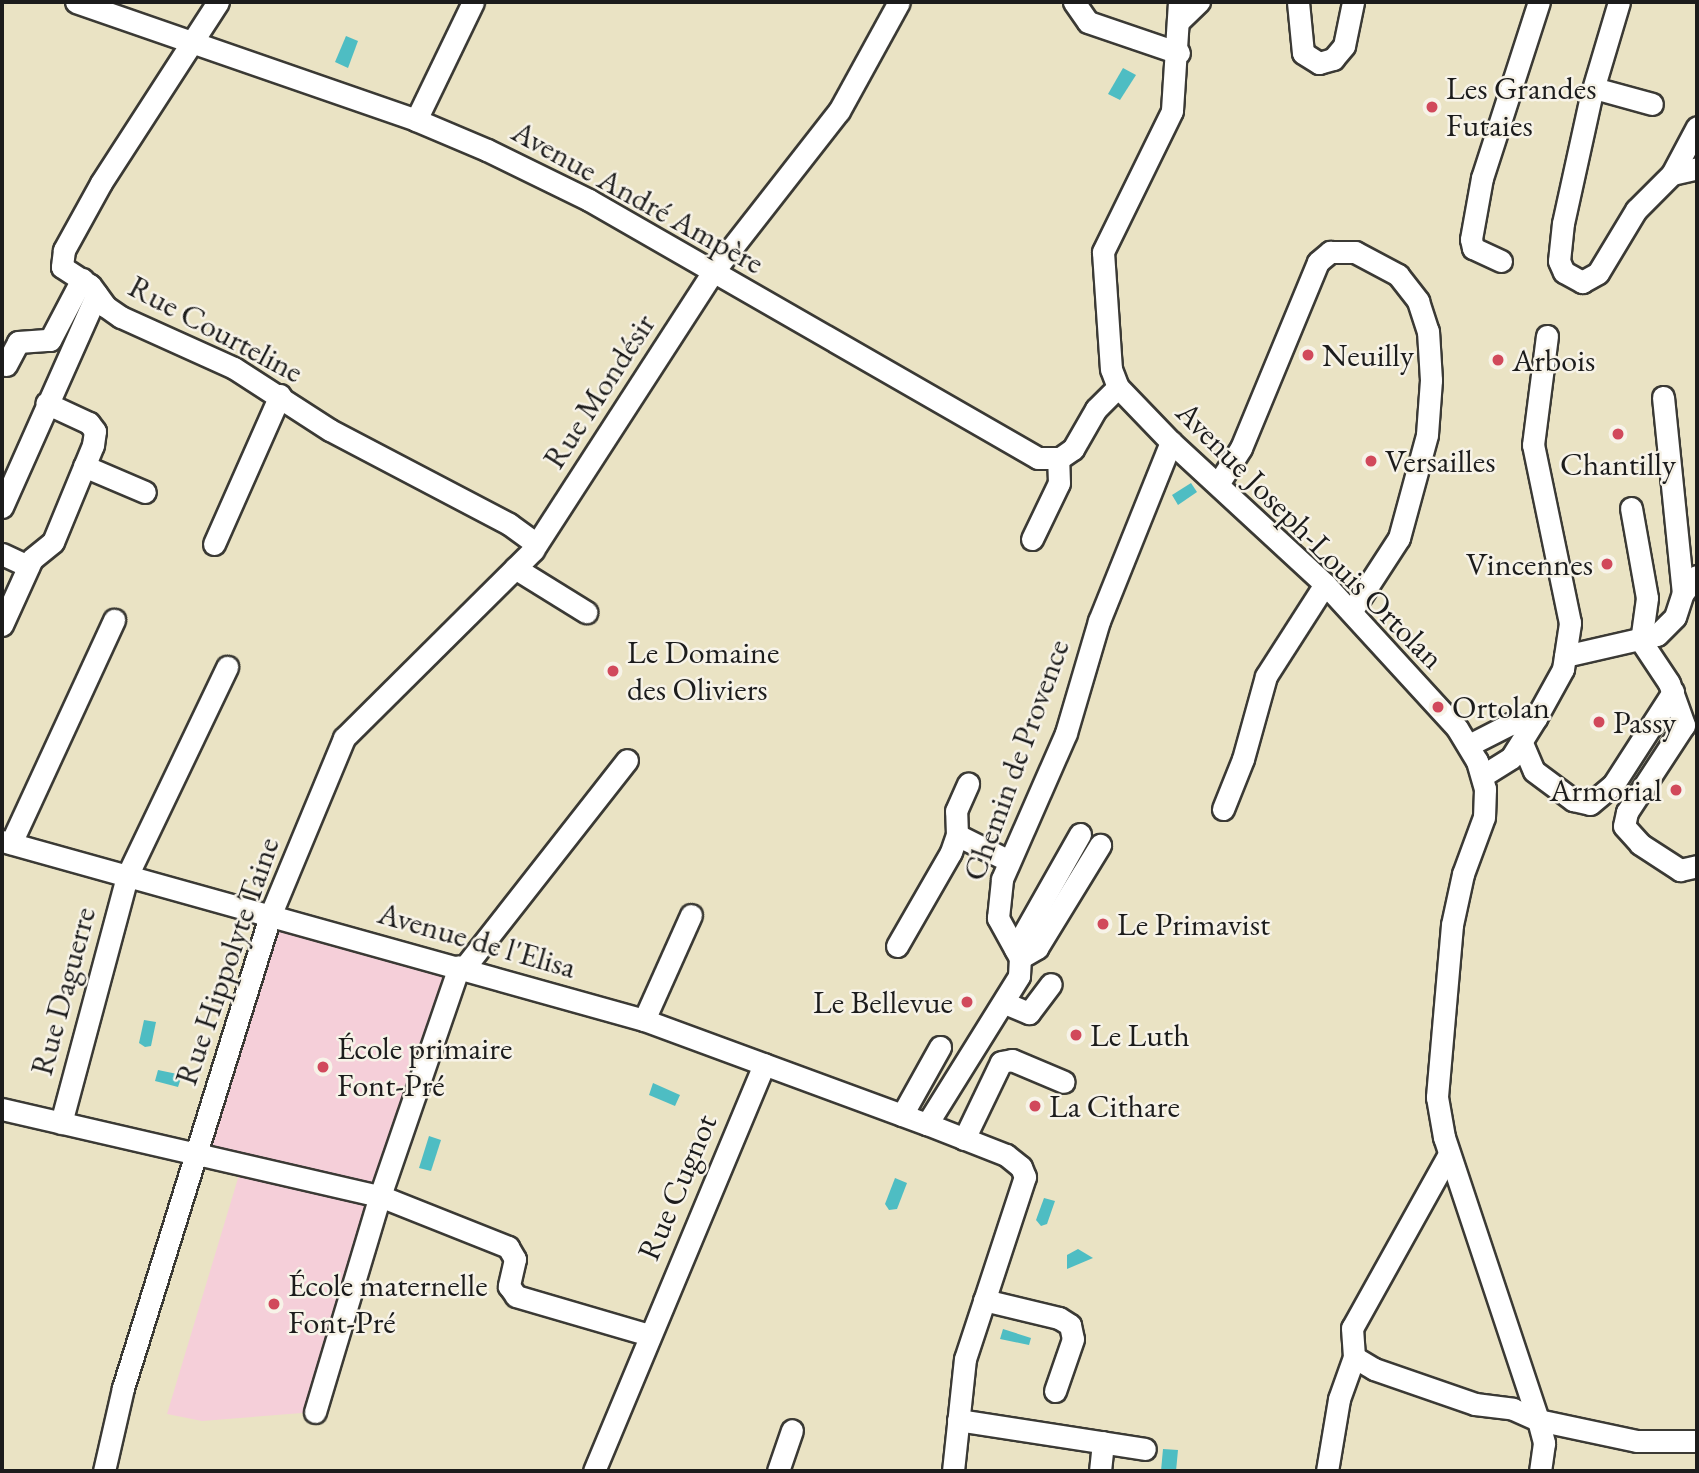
<!DOCTYPE html>
<html>
<head>
<meta charset="utf-8">
<style>
	body { margin:0 }
	#map { position:relative; width:1699px; height:1473px; overflow:hidden; background:#eae3c4; font-family:"EB Garamond",serif }
	div>[style] { position:absolute }
	[style*='--x'] { left:calc(var(--x)*1px); top:calc(var(--y)*1px); width:calc(var(--w)*1px); rotate:calc(var(--a)*1deg) }
	.built>* { inset:0; background:#f5cfd9 }
	.water>* { inset:0; background:#4ebdc3 }
	.roads { filter:drop-shadow(2px 0 #3b3a35) drop-shadow(-2px 0 #3b3a35) drop-shadow(0 2px #3b3a35) drop-shadow(0 -2px #3b3a35) }
	.minor>* { height:21px; margin:-10.5px; padding:0 10.5px; transform-origin:10.5px; border-radius:10.5px; background:#fff }
	.dots>* { width:19px; height:19px; translate:-50% -50%; box-sizing:border-box; border:4px solid #f7f3e8; border-radius:50% }
	span { translate:-50% -50%; white-space:nowrap; text-align:center; line-height:1.15; -webkit-text-stroke:5px #f7f3e8; paint-order:stroke }
	.poi-label { font-size:32px; color:#1c1c1c }
	.left { translate:0 -50%; text-align:left }
	.right { translate:-100% -50%; text-align:right }
	.street-label { font-size:32px; color:#1c1c1c }
	.frame { position:absolute; inset:0; border:4px solid #1c1c1c; pointer-events:none }
</style>
</head>
<body>
<div id="map">
	<div class="built">
		<i style="clip-path:polygon(270px 916px,459px 966px,315px 1412px,202px 1421px,167px 1414px,242px 1165px,195px 1154px)"></i>
	</div>
	<div class="water">
		<i style="clip-path:polygon(346px 36px,358px 41px,348px 68px,335px 62px)"></i>
		<i style="clip-path:polygon(1123px 68px,1136px 75px,1120px 100px,1108px 94px)"></i>
		<i style="clip-path:polygon(1191px 483px,1197px 492px,1178px 505px,1172px 495px)"></i>
		<i style="clip-path:polygon(144px 1020px,156px 1022px,151px 1046px,145px 1047px,139px 1043px)"></i>
		<i style="clip-path:polygon(158px 1070px,182px 1075px,178px 1087px,155px 1081px)"></i>
		<i style="clip-path:polygon(653px 1083px,680px 1095px,675px 1106px,649px 1095px)"></i>
		<i style="clip-path:polygon(429px 1136px,441px 1140px,431px 1171px,419px 1168px)"></i>
		<i style="clip-path:polygon(895px 1178px,907px 1183px,897px 1209px,889px 1210px,885px 1204px)"></i>
		<i style="clip-path:polygon(1044px 1198px,1055px 1201px,1047px 1224px,1041px 1226px,1036px 1220px)"></i>
		<i style="clip-path:polygon(1078px 1249px,1093px 1258px,1067px 1269px,1067px 1255px)"></i>
		<i style="clip-path:polygon(1003px 1329px,1031px 1338px,1029px 1345px,1000px 1339px)"></i>
		<i style="clip-path:polygon(1163px 1449px,1178px 1450px,1176px 1471px,1161px 1471px)"></i>
	</div>
	<div class="roads">
		<div class="minor">
			<i style="--x:76;--y:2;--w:360;--a:19.1"></i>
			<i style="--x:416;--y:120;--w:77;--a:22.9"></i>
			<i style="--x:487;--y:150;--w:114;--a:26.1"></i>
			<i style="--x:589;--y:200;--w:518;--a:29.88"></i>
			<i style="--x:1038;--y:458;--w:22;--a:0"></i>
			<i style="--x:1060;--y:458;--w:16;--a:-35"></i>
			<i style="--x:1073;--y:449;--w:46;--a:-60.1"></i>
			<i style="--x:1096;--y:409;--w:31;--a:-45"></i>
			<i style="--x:218;--y:2;--w:216;--a:122.9"></i>
			<i style="--x:101;--y:183;--w:77;--a:118.9"></i>
			<i style="--x:64;--y:250;--w:17;--a:97"></i>
			<i style="--x:62;--y:267;--w:33;--a:33"></i>
			<i style="--x:90;--y:285;--w:26;--a:54"></i>
			<i style="--x:105;--y:306;--w:19;--a:35"></i>
			<i style="--x:121;--y:317;--w:124;--a:24.3"></i>
			<i style="--x:234;--y:368;--w:114;--a:32.9"></i>
			<i style="--x:330;--y:430;--w:202;--a:27.7"></i>
			<i style="--x:509;--y:524;--w:34;--a:36"></i>
			<i style="--x:1074;--y:2;--w:24;--a:55"></i>
			<i style="--x:1088;--y:22;--w:96;--a:18.8"></i>
			<i style="--x:1179;--y:2;--w:109;--a:93.7"></i>
			<i style="--x:1172;--y:111;--w:157;--a:116.1"></i>
			<i style="--x:1103;--y:252;--w:117;--a:86.1"></i>
			<i style="--x:1111;--y:369;--w:19;--a:69"></i>
			<i style="--x:1118;--y:387;--w:76;--a:46.1"></i>
			<i style="--x:1171;--y:442;--w:209;--a:42.7"></i>
			<i style="--x:1325;--y:584;--w:195;--a:47.5"></i>
			<i style="--x:1457;--y:728;--w:39;--a:59"></i>
			<i style="--x:1477;--y:761;--w:29;--a:74"></i>
			<i style="--x:1485;--y:789;--w:28;--a:92"></i>
			<i style="--x:1484;--y:817;--w:61;--a:110.2"></i>
			<i style="--x:1463;--y:874;--w:52;--a:102.2"></i>
			<i style="--x:1452;--y:925;--w:173;--a:95"></i>
			<i style="--x:1437;--y:1097;--w:41;--a:80.1"></i>
			<i style="--x:1444;--y:1137;--w:298;--a:71.6"></i>
			<i style="--x:1538;--y:1420;--w:24;--a:75"></i>
			<i style="--x:1544;--y:1443;--w:28;--a:98"></i>
			<i style="--x:1298;--y:2;--w:51;--a:84.4"></i>
			<i style="--x:1303;--y:53;--w:19;--a:32"></i>
			<i style="--x:1319;--y:63;--w:15;--a:-16"></i>
			<i style="--x:1333;--y:59;--w:17;--a:-50"></i>
			<i style="--x:1344;--y:46;--w:45;--a:-78.4"></i>
			<i style="--x:1619;--y:2;--w:98;--a:106.6"></i>
			<i style="--x:1591;--y:96;--w:130;--a:102.4"></i>
			<i style="--x:1563;--y:223;--w:38;--a:96"></i>
			<i style="--x:1559;--y:261;--w:12;--a:66"></i>
			<i style="--x:1564;--y:272;--w:21;--a:29"></i>
			<i style="--x:1582;--y:282;--w:18;--a:-29"></i>
			<i style="--x:1598;--y:273;--w:74;--a:-58.9"></i>
			<i style="--x:1636;--y:210;--w:51;--a:-45"></i>
			<i style="--x:1672;--y:174;--w:26;--a:-13"></i>
			<i style="--x:1179;--y:21;--w:28;--a:-44"></i>
			<i style="--x:1594;--y:88;--w:60;--a:15.4"></i>
			<i style="--x:416;--y:120;--w:131;--a:-64.2"></i>
			<i style="--x:1672;--y:174;--w:53;--a:-62"></i>
			<i style="--x:1501;--y:261;--w:31;--a:-155"></i>
			<i style="--x:1473;--y:248;--w:9;--a:-103"></i>
			<i style="--x:1471;--y:239;--w:62;--a:-79.8"></i>
			<i style="--x:1482;--y:178;--w:185;--a:-72.1"></i>
			<i style="--x:6;--y:365;--w:26;--a:-62"></i>
			<i style="--x:18;--y:342;--w:32;--a:-4"></i>
			<i style="--x:50;--y:340;--w:69;--a:-62.3"></i>
			<i style="--x:1663;--y:397;--w:197;--a:84.2"></i>
			<i style="--x:84;--y:466;--w:66;--a:23.1"></i>
			<i style="--x:1218;--y:484;--w:43;--a:-57.4"></i>
			<i style="--x:1241;--y:448;--w:201;--a:-67.5"></i>
			<i style="--x:1318;--y:262;--w:16;--a:-40"></i>
			<i style="--x:1330;--y:252;--w:25;--a:0"></i>
			<i style="--x:1355;--y:252;--w:49;--a:28.1"></i>
			<i style="--x:1398;--y:275;--w:33;--a:52"></i>
			<i style="--x:1418;--y:301;--w:32;--a:72"></i>
			<i style="--x:1428;--y:331;--w:49;--a:86.5"></i>
			<i style="--x:1431;--y:380;--w:55;--a:94.2"></i>
			<i style="--x:1427;--y:435;--w:107;--a:105.2"></i>
			<i style="--x:1399;--y:538;--w:88;--a:123"></i>
			<i style="--x:2;--y:507;--w:233;--a:-66"></i>
			<i style="--x:1631;--y:508;--w:91;--a:79.9"></i>
			<i style="--x:1647;--y:598;--w:43;--a:97.9"></i>
			<i style="--x:1641;--y:641;--w:50;--a:56.3"></i>
			<i style="--x:1669;--y:683;--w:45;--a:70.3"></i>
			<i style="--x:1684;--y:725;--w:104;--a:123.2"></i>
			<i style="--x:1627;--y:812;--w:14;--a:102"></i>
			<i style="--x:1624;--y:826;--w:24;--a:48"></i>
			<i style="--x:1640;--y:844;--w:48;--a:33"></i>
			<i style="--x:1680;--y:870;--w:17;--a:-13"></i>
			<i style="--x:1032;--y:539;--w:62;--a:-64.3"></i>
			<i style="--x:1059;--y:483;--w:24;--a:-92"></i>
			<i style="--x:214;--y:544;--w:163;--a:-66.1"></i>
			<i style="--x:2;--y:554;--w:29;--a:25"></i>
			<i style="--x:515;--y:568;--w:84;--a:31.8"></i>
			<i style="--x:2;--y:625;--w:72;--a:-65.6"></i>
			<i style="--x:32;--y:559;--w:27;--a:-39"></i>
			<i style="--x:53;--y:542;--w:105;--a:-67.6"></i>
			<i style="--x:93;--y:445;--w:14;--a:-82"></i>
			<i style="--x:95;--y:431;--w:10;--a:-127"></i>
			<i style="--x:89;--y:423;--w:47;--a:-155.1"></i>
			<i style="--x:1565;--y:656;--w:94;--a:-12.9"></i>
			<i style="--x:1657;--y:635;--w:25;--a:-45"></i>
			<i style="--x:1675;--y:617;--w:25;--a:-72"></i>
			<i style="--x:1683;--y:593;--w:22;--a:-51"></i>
			<i style="--x:1536;--y:718;--w:56;--a:-61.1"></i>
			<i style="--x:1563;--y:669;--w:47;--a:-81.3"></i>
			<i style="--x:1570;--y:623;--w:182;--a:-101.7"></i>
			<i style="--x:1533;--y:445;--w:110;--a:-82.7"></i>
			<i style="--x:1522;--y:743;--w:30;--a:67"></i>
			<i style="--x:1534;--y:771;--w:49;--a:36.6"></i>
			<i style="--x:1573;--y:800;--w:17;--a:13"></i>
			<i style="--x:1590;--y:804;--w:30;--a:-40"></i>
			<i style="--x:1613;--y:785;--w:111;--a:-57.2"></i>
			<i style="--x:1469;--y:745;--w:46;--a:-27.1"></i>
			<i style="--x:1510;--y:724;--w:27;--a:-13"></i>
			<i style="--x:1536;--y:718;--w:47;--a:122"></i>
			<i style="--x:1511;--y:758;--w:34;--a:148"></i>
			<i style="--x:1223;--y:809;--w:54;--a:-68.2"></i>
			<i style="--x:1243;--y:759;--w:86;--a:-74.5"></i>
			<i style="--x:1266;--y:676;--w:109;--a:-57.3"></i>
			<i style="--x:957;--y:835;--w:58;--a:26.6"></i>
			<i style="--x:2;--y:841;--w:666;--a:15.58"></i>
			<i style="--x:644;--y:1020;--w:302;--a:20.2"></i>
			<i style="--x:11;--y:843;--w:246;--a:-65.2"></i>
			<i style="--x:897;--y:946;--w:108;--a:-60.1"></i>
			<i style="--x:951;--y:852;--w:18;--a:-71"></i>
			<i style="--x:957;--y:835;--w:24;--a:-92"></i>
			<i style="--x:956;--y:811;--w:30;--a:-66"></i>
			<i style="--x:1015;--y:949;--w:132;--a:-60.5"></i>
			<i style="--x:1020;--y:958;--w:20;--a:-30"></i>
			<i style="--x:1037;--y:948;--w:121;--a:-58.5"></i>
			<i style="--x:464;--y:968;--w:264;--a:-51.9"></i>
			<i style="--x:1005;--y:1003;--w:26;--a:23"></i>
			<i style="--x:1029;--y:1013;--w:36;--a:-53"></i>
			<i style="--x:644;--y:1020;--w:115;--a:-65.9"></i>
			<i style="--x:2;--y:1109;--w:388;--a:13"></i>
			<i style="--x:380;--y:1196;--w:138;--a:21.7"></i>
			<i style="--x:508;--y:1247;--w:14;--a:60"></i>
			<i style="--x:515;--y:1259;--w:28;--a:103"></i>
			<i style="--x:509;--y:1286;--w:12;--a:55"></i>
			<i style="--x:516;--y:1296;--w:139;--a:16.3"></i>
			<i style="--x:902;--y:1115;--w:78;--a:-60.8"></i>
			<i style="--x:61;--y:1123;--w:256;--a:-75"></i>
			<i style="--x:127;--y:876;--w:232;--a:-64.4"></i>
			<i style="--x:964;--y:1139;--w:85;--a:-64.3"></i>
			<i style="--x:1001;--y:1062;--w:11;--a:-10"></i>
			<i style="--x:1012;--y:1060;--w:56;--a:22.9"></i>
			<i style="--x:1449;--y:1154;--w:199;--a:119.1"></i>
			<i style="--x:1352;--y:1328;--w:29;--a:86"></i>
			<i style="--x:1354;--y:1357;--w:23;--a:31"></i>
			<i style="--x:1374;--y:1369;--w:107;--a:19.1"></i>
			<i style="--x:1475;--y:1404;--w:38;--a:7"></i>
			<i style="--x:1513;--y:1409;--w:27;--a:24"></i>
			<i style="--x:1538;--y:1420;--w:101;--a:12"></i>
			<i style="--x:1637;--y:1441;--w:60;--a:0"></i>
			<i style="--x:984;--y:1300;--w:77;--a:13.5"></i>
			<i style="--x:1059;--y:1318;--w:13;--a:32"></i>
			<i style="--x:1070;--y:1325;--w:14;--a:78"></i>
			<i style="--x:1073;--y:1339;--w:55;--a:109.1"></i>
			<i style="--x:315;--y:1412;--w:226;--a:-73.3"></i>
			<i style="--x:380;--y:1196;--w:243;--a:-71"></i>
			<i style="--x:958;--y:1420;--w:189;--a:8.8"></i>
			<i style="--x:104;--y:1471;--w:85;--a:-77.1"></i>
			<i style="--x:123;--y:1388;--w:494;--a:-72.7"></i>
			<i style="--x:270;--y:916;--w:193;--a:-67.4"></i>
			<i style="--x:344;--y:738;--w:267;--a:-44.8"></i>
			<i style="--x:533;--y:550;--w:331;--a:-57.1"></i>
			<i style="--x:713;--y:272;--w:204;--a:-52"></i>
			<i style="--x:839;--y:111;--w:124;--a:-61.2"></i>
			<i style="--x:594;--y:1471;--w:441;--a:-67.3"></i>
			<i style="--x:778;--y:1471;--w:43;--a:-71.1"></i>
			<i style="--x:953;--y:1471;--w:113;--a:-83.9"></i>
			<i style="--x:965;--y:1359;--w:192;--a:-71.8"></i>
			<i style="--x:1025;--y:1177;--w:11;--a:-112"></i>
			<i style="--x:1021;--y:1167;--w:19;--a:-141"></i>
			<i style="--x:1006;--y:1155;--w:85;--a:-158.6"></i>
			<i style="--x:927;--y:1124;--w:174;--a:-58.1"></i>
			<i style="--x:1019;--y:976;--w:18;--a:-87"></i>
			<i style="--x:1020;--y:958;--w:46;--a:-118.8"></i>
			<i style="--x:998;--y:918;--w:39;--a:-84"></i>
			<i style="--x:1002;--y:879;--w:159;--a:-66.3"></i>
			<i style="--x:1066;--y:733;--w:117;--a:-73.6"></i>
			<i style="--x:1099;--y:621;--w:193;--a:-68.1"></i>
			<i style="--x:1100;--y:1471;--w:29;--a:-84"></i>
			<i style="--x:1327;--y:1471;--w:73;--a:-80.5"></i>
			<i style="--x:1339;--y:1399;--w:45;--a:-70.3"></i>
		</div>
	</div>
	<div class="dots">
		<i style="left:1432px;top:107px;background:#d1495b"></i>
		<i style="left:1308px;top:355px;background:#d1495b"></i>
		<i style="left:1498px;top:360px;background:#d1495b"></i>
		<i style="left:1618px;top:434px;background:#d1495b"></i>
		<i style="left:1371px;top:461px;background:#d1495b"></i>
		<i style="left:1607px;top:564px;background:#d1495b"></i>
		<i style="left:613px;top:671px;background:#d1495b"></i>
		<i style="left:1438px;top:707px;background:#d1495b"></i>
		<i style="left:1599px;top:722px;background:#d1495b"></i>
		<i style="left:1676px;top:790px;background:#d1495b"></i>
		<i style="left:1103px;top:924px;background:#d1495b"></i>
		<i style="left:967px;top:1002px;background:#d1495b"></i>
		<i style="left:1076px;top:1035px;background:#d1495b"></i>
		<i style="left:323px;top:1067px;background:#d1495b"></i>
		<i style="left:1035px;top:1106px;background:#d1495b"></i>
		<i style="left:274px;top:1304px;background:#d1495b"></i>
	</div>
	<div class="poi-label">
		<span class="left" style="left:1446px;top:107px">Les Grandes<br>Futaies</span>
		<span class="left" style="left:1322px;top:355px">Neuilly</span>
		<span class="left" style="left:1512px;top:360px">Arbois</span>
		<span class="left" style="left:1385px;top:461px">Versailles</span>
		<span style="left:1618px;top:464px">Chantilly</span>
		<span class="right" style="left:1593px;top:564px">Vincennes</span>
		<span class="left" style="left:627px;top:671px">Le Domaine<br>des Oliviers</span>
		<span class="left" style="left:1452px;top:707px">Ortolan</span>
		<span class="left" style="left:1613px;top:722px">Passy</span>
		<span class="right" style="left:1662px;top:790px">Armorial</span>
		<span class="left" style="left:1117px;top:924px">Le Primavist</span>
		<span class="right" style="left:953px;top:1002px">Le Bellevue</span>
		<span class="left" style="left:1090px;top:1035px">Le Luth</span>
		<span class="left" style="left:337px;top:1067px">École primaire<br>Font-Pré</span>
		<span class="left" style="left:1049px;top:1106px">La Cithare</span>
		<span class="left" style="left:288px;top:1304px">École maternelle<br>Font-Pré</span>
	</div>
	<div class="street-label">
		<span style="left:638px;top:197px;rotate:29deg">Avenue André Ampère</span>
		<span style="left:216px;top:329px;rotate:28deg">Rue Courteline</span>
		<span style="left:599px;top:391px;rotate:-57deg">Rue Mondésir</span>
		<span style="left:1310px;top:535px;rotate:45deg">Avenue Joseph-Louis Ortolan</span>
		<span style="left:1016px;top:760px;rotate:-70deg">Chemin de Provence</span>
		<span style="left:477px;top:940px;rotate:16deg">Avenue de l'Elisa</span>
		<span style="left:227px;top:961px;rotate:-71deg">Rue Hippolyte Taine</span>
		<span style="left:63px;top:991px;rotate:-75deg">Rue Daguerre</span>
		<span style="left:677px;top:1187px;rotate:-67deg">Rue Cugnot</span>
	</div>
	<div class="frame"></div>
</div>
</body>
</html>
